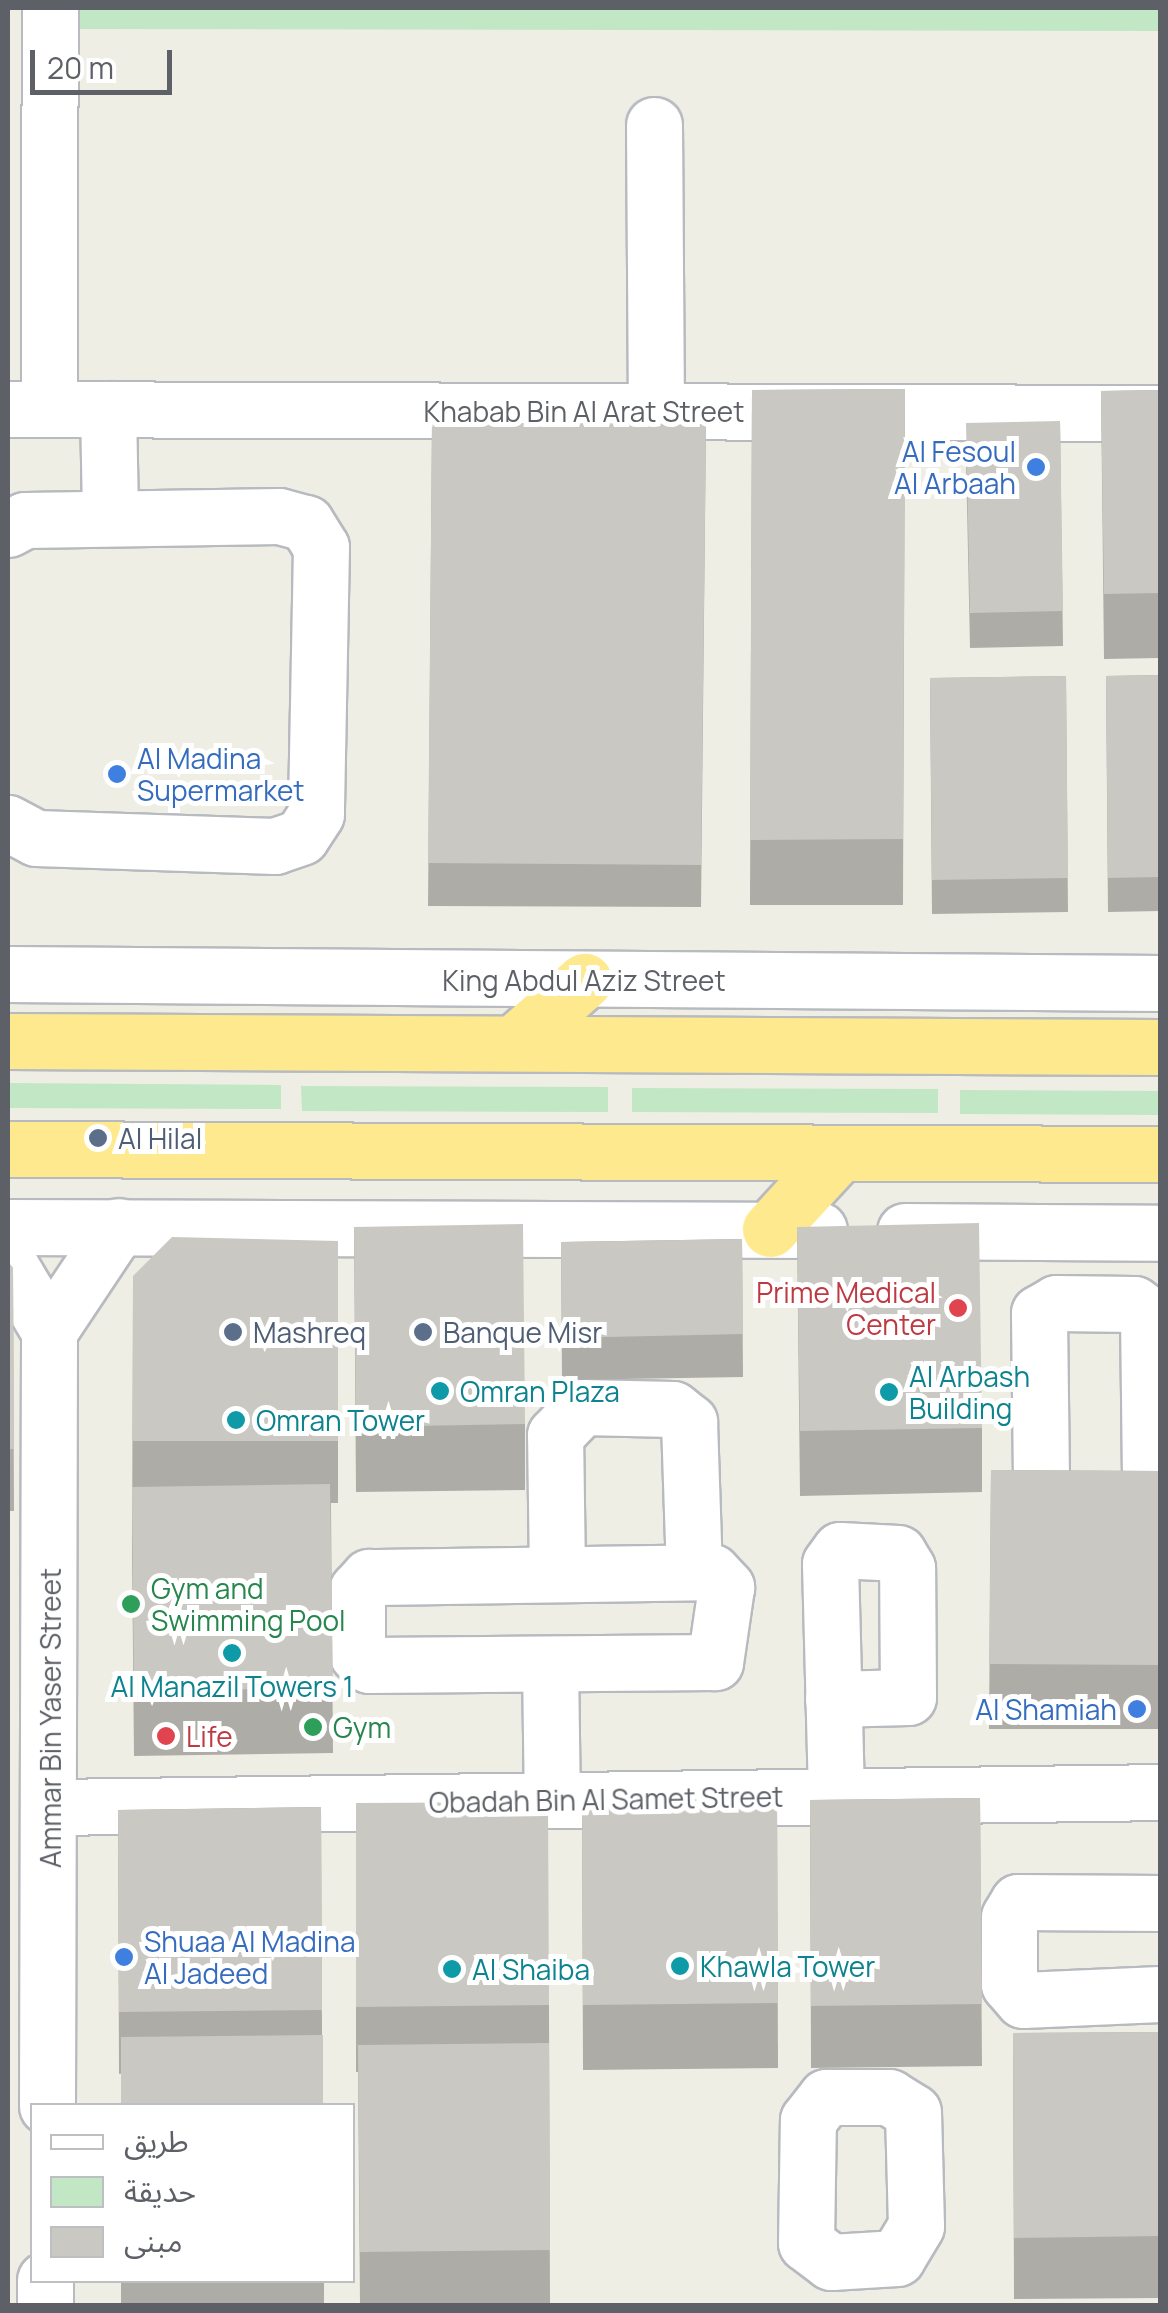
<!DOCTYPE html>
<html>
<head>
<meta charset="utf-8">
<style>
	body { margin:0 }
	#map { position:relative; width:1168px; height:2313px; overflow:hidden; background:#efeee5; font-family:Manrope,"Noto Sans Arabic",sans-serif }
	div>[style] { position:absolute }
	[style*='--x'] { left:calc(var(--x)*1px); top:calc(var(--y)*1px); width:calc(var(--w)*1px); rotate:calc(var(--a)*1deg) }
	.green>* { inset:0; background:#c1e7c4 }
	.roads { filter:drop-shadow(2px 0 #b7babf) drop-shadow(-2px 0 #b7babf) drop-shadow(0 2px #b7babf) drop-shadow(0 -2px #b7babf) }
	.minor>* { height:55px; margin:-27.5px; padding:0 27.5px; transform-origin:27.5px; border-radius:27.5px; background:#fff }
	.highway>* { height:55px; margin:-27.5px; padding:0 27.5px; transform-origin:27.5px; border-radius:27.5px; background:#fee98e }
	.wall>* { inset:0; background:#aeaca7 }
	.building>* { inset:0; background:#cac8c2 }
	.dots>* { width:28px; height:28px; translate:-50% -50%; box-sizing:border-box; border:5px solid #fff; border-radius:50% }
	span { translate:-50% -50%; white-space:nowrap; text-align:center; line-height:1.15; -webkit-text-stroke:10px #fff; paint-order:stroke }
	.street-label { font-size:28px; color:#5d6066 }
	.shop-label { font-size:28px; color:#366cbe }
	.right { translate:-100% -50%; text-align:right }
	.left { translate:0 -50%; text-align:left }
	.service-label { font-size:28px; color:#4e5e75 }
	.health-label { font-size:28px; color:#be3a42 }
	.culture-label { font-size:28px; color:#0d838f }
	.leisure-label { font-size:28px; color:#27864d }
	.frame { position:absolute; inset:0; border:10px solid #5d6066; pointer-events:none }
	.legend { position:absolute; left:30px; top:2103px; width:325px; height:180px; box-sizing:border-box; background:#fff; border:2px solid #bebfc2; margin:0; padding:12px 18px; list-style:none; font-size:30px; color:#5d6066 }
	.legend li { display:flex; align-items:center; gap:20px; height:50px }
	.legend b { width:50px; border:2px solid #bebfc2 }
	.scale { position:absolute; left:30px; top:50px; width:142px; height:45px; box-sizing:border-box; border:5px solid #5d6066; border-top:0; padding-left:12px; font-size:30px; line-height:35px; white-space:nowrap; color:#5d6066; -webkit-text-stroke:8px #fff; paint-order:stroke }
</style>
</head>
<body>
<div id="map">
	<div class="green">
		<i style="clip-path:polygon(67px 8px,1160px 8px,1160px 31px,66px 29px)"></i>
		<i style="clip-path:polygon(8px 1083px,281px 1085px,281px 1109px,8px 1108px)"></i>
		<i style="clip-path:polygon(301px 1086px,608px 1087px,608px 1112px,302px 1111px)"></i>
		<i style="clip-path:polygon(632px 1088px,938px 1089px,938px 1113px,632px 1112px)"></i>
		<i style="clip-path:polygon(960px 1090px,1160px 1091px,1160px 1115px,960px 1114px)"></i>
	</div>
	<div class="roads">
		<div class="minor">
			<i style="--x:654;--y:125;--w:287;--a:89.6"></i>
			<i style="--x:8;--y:409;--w:1152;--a:0.2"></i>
			<i style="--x:49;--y:409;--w:401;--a:-89.9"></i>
			<i style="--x:108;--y:409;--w:109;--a:88.9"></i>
			<i style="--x:8;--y:529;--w:19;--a:-28"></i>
			<i style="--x:25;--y:520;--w:254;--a:-0.9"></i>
			<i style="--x:279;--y:516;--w:28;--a:15"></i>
			<i style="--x:306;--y:523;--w:28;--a:58"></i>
			<i style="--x:321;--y:547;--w:267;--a:91.1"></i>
			<i style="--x:316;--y:814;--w:27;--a:123"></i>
			<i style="--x:301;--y:837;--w:28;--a:161"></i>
			<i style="--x:275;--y:846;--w:239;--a:-178.1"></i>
			<i style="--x:36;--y:838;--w:32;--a:-152"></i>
			<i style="--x:8;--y:974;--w:1152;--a:0.45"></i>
			<i style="--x:8;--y:1227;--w:811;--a:0.21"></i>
			<i style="--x:905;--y:1231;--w:255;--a:0.4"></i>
			<i style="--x:8;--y:1262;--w:80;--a:59.3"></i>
			<i style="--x:1041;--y:1479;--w:166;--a:-90.7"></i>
			<i style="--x:1039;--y:1313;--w:20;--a:-30"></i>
			<i style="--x:1056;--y:1303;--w:78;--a:0.7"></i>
			<i style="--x:1134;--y:1304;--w:17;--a:36"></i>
			<i style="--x:1148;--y:1314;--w:166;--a:89.3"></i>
			<i style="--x:712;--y:1572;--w:21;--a:47"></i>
			<i style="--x:726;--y:1587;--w:76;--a:98.3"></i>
			<i style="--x:715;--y:1662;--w:346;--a:179.5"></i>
			<i style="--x:369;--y:1665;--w:16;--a:-137"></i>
			<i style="--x:357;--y:1654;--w:64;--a:-90"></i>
			<i style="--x:357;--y:1590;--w:18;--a:-47"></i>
			<i style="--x:369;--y:1577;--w:343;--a:-0.8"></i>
			<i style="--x:557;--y:1574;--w:139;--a:-90.8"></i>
			<i style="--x:555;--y:1435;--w:39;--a:-46"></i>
			<i style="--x:582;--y:1407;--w:91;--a:1.3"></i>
			<i style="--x:673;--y:1409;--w:21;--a:39"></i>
			<i style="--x:689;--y:1422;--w:150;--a:88.1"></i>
			<i style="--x:550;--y:1664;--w:135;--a:89.2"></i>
			<i style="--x:833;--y:1699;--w:75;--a:-1.5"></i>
			<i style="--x:908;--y:1697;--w:129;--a:-90.4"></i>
			<i style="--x:907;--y:1568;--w:17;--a:-121"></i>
			<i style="--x:898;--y:1553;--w:58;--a:-177"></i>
			<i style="--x:840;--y:1550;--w:17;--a:126"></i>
			<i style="--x:830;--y:1564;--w:232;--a:88.5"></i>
			<i style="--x:51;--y:1807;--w:1109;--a:-0.77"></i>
			<i style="--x:1160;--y:1903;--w:142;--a:-179.6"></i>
			<i style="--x:1018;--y:1902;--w:17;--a:121"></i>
			<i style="--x:1009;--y:1917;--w:67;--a:90"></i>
			<i style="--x:1009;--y:1984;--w:21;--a:49"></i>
			<i style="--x:1023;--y:2000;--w:137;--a:-2.5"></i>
			<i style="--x:826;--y:2097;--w:63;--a:0"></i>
			<i style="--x:889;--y:2097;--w:28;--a:32"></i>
			<i style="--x:913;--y:2112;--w:114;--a:88.5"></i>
			<i style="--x:916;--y:2226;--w:37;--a:121"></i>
			<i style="--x:897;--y:2258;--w:66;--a:176.5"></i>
			<i style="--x:831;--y:2262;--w:31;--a:-143"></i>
			<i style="--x:806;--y:2243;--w:123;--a:-89.1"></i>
			<i style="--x:808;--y:2120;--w:29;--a:-52"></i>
			<i style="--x:47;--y:2106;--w:775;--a:-89.85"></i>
			<i style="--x:49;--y:1331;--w:126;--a:-56.3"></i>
			<i style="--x:45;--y:2306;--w:26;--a:-90"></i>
		</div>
		<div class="highway">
			<i style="--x:8;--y:1041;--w:1152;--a:0.3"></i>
			<i style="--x:514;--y:1043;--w:94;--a:-41.5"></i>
			<i style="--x:8;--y:1149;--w:1152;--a:0.25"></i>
			<i style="--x:770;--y:1229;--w:102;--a:-47.4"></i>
		</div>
	</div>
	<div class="wall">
		<i style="clip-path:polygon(905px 389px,903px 905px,750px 905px,752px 390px)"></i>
		<i style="clip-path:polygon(1160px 390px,1160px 658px,1104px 659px,1101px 391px)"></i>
		<i style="clip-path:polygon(1060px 421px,1063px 646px,970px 648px,966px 458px)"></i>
		<i style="clip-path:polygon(432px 423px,706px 424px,701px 907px,428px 906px)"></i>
		<i style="clip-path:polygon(1160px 675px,1160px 911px,1108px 912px,1106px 676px)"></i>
		<i style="clip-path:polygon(1066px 676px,1068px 912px,932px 914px,930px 678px)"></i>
		<i style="clip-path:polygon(354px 1227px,525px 1424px,525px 1490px,356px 1492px)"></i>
		<i style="clip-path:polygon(797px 1227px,982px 1428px,982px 1492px,800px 1496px)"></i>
		<i style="clip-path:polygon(742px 1239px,743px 1377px,562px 1380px,561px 1242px)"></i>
		<i style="clip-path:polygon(338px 1241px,338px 1503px,331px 1503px,333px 1753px,134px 1756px,132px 1553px,133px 1276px)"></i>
		<i style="clip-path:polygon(8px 1262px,13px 1268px,14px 1511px,8px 1511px)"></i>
		<i style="clip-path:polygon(991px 1470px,1160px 1471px,1160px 1729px,989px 1729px)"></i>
		<i style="clip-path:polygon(777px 1798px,778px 2068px,583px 2070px,582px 1800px)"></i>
		<i style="clip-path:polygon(980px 1798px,982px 2066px,811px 2068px,810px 1800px)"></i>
		<i style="clip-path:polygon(356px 1803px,549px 2005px,550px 2304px,360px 2306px,358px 2072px,356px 2072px)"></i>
		<i style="clip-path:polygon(321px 1807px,322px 2035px,119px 2074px,118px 1810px)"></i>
		<i style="clip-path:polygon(1160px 2032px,1160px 2298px,1014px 2299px,1013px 2033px)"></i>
		<i style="clip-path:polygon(121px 2280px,324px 2280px,324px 2306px,121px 2306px)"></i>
	</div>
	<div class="building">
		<i style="clip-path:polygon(905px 389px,903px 839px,750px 840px,752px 390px)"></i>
		<i style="clip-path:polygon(1160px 390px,1160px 593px,1104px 594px,1101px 391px)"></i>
		<i style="clip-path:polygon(1060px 421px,1063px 611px,970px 613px,966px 423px)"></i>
		<i style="clip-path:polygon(432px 423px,706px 424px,701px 865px,428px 863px)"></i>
		<i style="clip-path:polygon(1160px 675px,1160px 877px,1108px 878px,1106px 676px)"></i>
		<i style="clip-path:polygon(1066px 676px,1068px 878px,932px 880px,930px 678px)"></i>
		<i style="clip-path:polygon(979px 1223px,982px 1428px,800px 1431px,797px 1227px)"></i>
		<i style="clip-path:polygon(523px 1224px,525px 1424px,356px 1427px,354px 1227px)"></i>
		<i style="clip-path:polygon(172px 1237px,338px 1241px,338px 1441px,133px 1441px,133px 1276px)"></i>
		<i style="clip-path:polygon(742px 1239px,743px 1334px,562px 1338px,561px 1242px)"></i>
		<i style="clip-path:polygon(8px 1262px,13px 1268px,14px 1449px,8px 1449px)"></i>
		<i style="clip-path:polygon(991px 1470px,1160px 1471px,1160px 1665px,989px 1664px)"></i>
		<i style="clip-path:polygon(330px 1484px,333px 1688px,134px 1691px,132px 1487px)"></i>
		<i style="clip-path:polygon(777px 1798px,778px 2003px,583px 2005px,582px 1800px)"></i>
		<i style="clip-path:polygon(980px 1798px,982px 2004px,811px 2006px,810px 1800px)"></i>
		<i style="clip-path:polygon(548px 1802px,549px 2005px,356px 2007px,356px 1803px)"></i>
		<i style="clip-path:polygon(321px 1807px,322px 2010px,119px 2012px,118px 1810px)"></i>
		<i style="clip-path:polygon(1160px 2032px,1160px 2236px,1014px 2238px,1013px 2033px)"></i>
		<i style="clip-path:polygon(323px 2035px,323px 2106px,121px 2106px,121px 2037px)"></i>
		<i style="clip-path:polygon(549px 2043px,550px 2250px,360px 2252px,358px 2045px)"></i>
	</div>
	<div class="dots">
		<i style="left:1036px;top:467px;background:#3f7fe0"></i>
		<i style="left:117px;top:774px;background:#3f7fe0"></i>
		<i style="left:98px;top:1138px;background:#5c6f8a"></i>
		<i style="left:958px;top:1308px;background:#e0444e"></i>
		<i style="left:233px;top:1332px;background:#5c6f8a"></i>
		<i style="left:423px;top:1332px;background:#5c6f8a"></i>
		<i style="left:440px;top:1391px;background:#0f9aa8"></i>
		<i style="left:889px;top:1392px;background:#0f9aa8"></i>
		<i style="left:236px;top:1420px;background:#0f9aa8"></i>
		<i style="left:131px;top:1604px;background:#2e9e5b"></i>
		<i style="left:232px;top:1653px;background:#0f9aa8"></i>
		<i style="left:1137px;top:1709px;background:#3f7fe0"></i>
		<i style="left:313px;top:1727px;background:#2e9e5b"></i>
		<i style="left:166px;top:1736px;background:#e0444e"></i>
		<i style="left:124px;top:1957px;background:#3f7fe0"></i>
		<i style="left:680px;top:1966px;background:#0f9aa8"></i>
		<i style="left:452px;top:1969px;background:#0f9aa8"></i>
	</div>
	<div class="street-label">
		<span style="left:584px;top:411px">Khabab Bin Al Arat Street</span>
		<span style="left:584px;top:980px">King Abdul Aziz Street</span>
		<span style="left:50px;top:1718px;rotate:-90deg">Ammar Bin Yaser Street</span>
		<span style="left:606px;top:1799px;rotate:-1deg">Obadah Bin Al Samet Street</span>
	</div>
	<div class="shop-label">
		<span class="right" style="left:1016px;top:467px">Al Fesoul<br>Al Arbaah</span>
		<span class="left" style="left:137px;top:774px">Al Madina<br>Supermarket</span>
		<span class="right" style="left:1117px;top:1709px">Al Shamiah</span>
		<span class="left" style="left:144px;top:1957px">Shuaa Al Madina<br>Al Jadeed</span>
	</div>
	<div class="service-label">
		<span class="left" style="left:118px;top:1138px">Al Hilal</span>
		<span class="left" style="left:253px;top:1332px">Mashreq</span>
		<span class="left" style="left:443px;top:1332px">Banque Misr</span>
	</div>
	<div class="health-label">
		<span class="right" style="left:936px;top:1308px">Prime Medical<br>Center</span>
		<span class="left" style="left:186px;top:1736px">Life</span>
	</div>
	<div class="culture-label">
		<span class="left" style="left:909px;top:1392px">Al Arbash<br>Building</span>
		<span class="left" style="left:460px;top:1391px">Omran Plaza</span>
		<span class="left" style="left:256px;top:1420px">Omran Tower</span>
		<span style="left:232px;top:1686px">Al Manazil Towers 1</span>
		<span class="left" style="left:700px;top:1966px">Khawla Tower</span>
		<span class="left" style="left:472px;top:1969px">Al Shaiba</span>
	</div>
	<div class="leisure-label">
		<span class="left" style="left:151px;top:1604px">Gym and<br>Swimming Pool</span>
		<span class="left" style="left:333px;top:1727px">Gym</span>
	</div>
	<div class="frame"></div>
	<ul class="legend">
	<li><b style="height:12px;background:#fff"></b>طريق</li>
	<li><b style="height:28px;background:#c1e7c4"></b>حديقة</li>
	<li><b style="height:28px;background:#cac8c2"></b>مبنى</li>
	</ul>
	<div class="scale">20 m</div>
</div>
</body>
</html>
